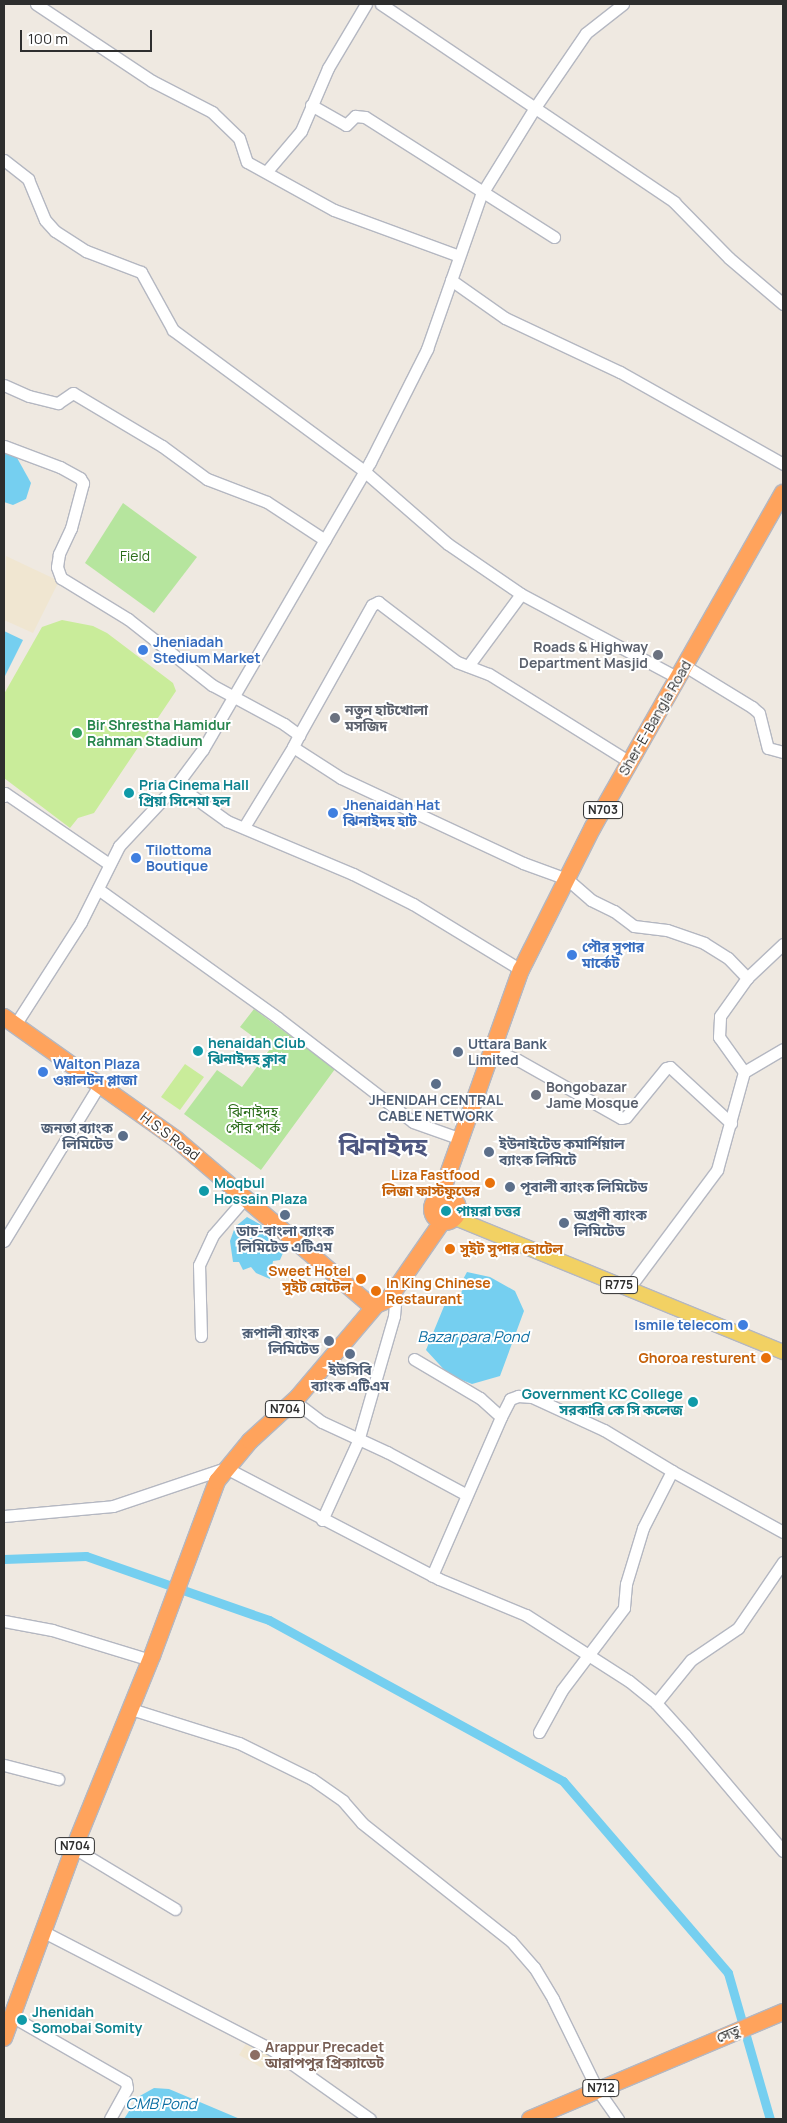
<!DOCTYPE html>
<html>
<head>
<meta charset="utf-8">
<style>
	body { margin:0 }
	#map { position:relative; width:787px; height:2123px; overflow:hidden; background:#efe9e1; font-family:Manrope,"Noto Sans Bengali",sans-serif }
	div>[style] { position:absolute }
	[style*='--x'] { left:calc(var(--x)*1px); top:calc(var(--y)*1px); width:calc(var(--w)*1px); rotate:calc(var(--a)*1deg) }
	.education>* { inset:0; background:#f0e6d1 }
	.green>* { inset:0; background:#b6e59e }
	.pitch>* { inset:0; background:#c9ec9a }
	.water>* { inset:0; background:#75cff0 }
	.canal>* { height:9px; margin:-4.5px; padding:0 4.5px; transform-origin:4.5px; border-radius:4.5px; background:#75cff0 }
	.roads { filter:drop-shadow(1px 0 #b4b7c1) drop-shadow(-1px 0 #b4b7c1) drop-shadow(0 1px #b4b7c1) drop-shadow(0 -1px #b4b7c1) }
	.minor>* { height:11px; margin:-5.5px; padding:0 5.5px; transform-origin:5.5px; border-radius:5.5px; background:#fff }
	.major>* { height:14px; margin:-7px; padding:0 7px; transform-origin:7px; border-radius:7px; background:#f2d163 }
	.highway>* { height:16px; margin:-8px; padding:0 8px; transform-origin:8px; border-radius:8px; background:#ffa35c }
	.highway>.ring { margin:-8px; padding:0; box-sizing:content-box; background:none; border:16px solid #ffa35c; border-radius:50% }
	.dots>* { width:14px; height:14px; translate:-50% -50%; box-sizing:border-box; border:2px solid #fff; border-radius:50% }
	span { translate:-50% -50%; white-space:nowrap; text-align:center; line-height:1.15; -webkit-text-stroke:4px #fff; paint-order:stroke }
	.shield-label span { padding:1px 4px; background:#fff; border:1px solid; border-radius:4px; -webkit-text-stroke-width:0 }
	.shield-label { font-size:12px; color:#2e2e2e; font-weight:700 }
	.park-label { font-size:14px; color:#2c6e1b }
	.shop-label { font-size:14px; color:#366cbe; font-weight:700 }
	.left { translate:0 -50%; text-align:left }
	.right { translate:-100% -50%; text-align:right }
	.worship-label { font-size:14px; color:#5b616d; font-weight:700 }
	.street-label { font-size:14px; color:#2e2e2e }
	.leisure-label { font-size:14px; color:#27864d; font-weight:700 }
	.culture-label { font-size:14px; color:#0d838f; font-weight:700 }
	.service-label { font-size:14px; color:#4e5e75; font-weight:700 }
	.food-label { font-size:14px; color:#c56008; font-weight:700 }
	.education-label { font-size:14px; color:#785e54; font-weight:700 }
	.water-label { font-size:15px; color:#0d6fa3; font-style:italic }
	.town-label { font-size:24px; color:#4d5680; font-weight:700 }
	.frame { position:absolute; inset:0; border:5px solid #2e2e2e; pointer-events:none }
	.scale { position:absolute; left:20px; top:30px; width:132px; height:22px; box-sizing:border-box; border:2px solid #2e2e2e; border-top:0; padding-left:6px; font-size:15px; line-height:18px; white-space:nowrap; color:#2e2e2e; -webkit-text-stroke:4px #fff; paint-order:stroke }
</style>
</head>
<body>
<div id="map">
	<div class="education">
		<i style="clip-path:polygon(6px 556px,59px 581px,33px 633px,4px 620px)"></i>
		<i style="clip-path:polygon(247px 2042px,270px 2055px,262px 2068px,239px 2055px)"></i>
	</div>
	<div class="green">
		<i style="clip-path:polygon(123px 503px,197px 557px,154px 613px,85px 563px)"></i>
		<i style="clip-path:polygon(254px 1009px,335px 1069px,261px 1170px,184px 1114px,217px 1070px,242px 1087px,270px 1049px,240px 1027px)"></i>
	</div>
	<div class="pitch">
		<i style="clip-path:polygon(62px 620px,93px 626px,107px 633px,173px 683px,176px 691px,94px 813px,78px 818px,70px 828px,4px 778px,4px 694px,42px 627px)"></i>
		<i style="clip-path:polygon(185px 1064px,204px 1077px,180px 1110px,161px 1097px)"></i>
	</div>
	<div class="water">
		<i style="clip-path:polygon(4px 451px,16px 456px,31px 483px,26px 499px,13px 505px,4px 502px)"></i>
		<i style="clip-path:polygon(4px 631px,23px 640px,4px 678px)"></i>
		<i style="clip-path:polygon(247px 1217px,265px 1227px,283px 1253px,280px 1260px,273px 1261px,270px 1279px,256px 1273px,251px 1267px,243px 1270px,239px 1262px,233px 1262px,230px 1241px,235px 1227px)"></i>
		<i style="clip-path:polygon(467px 1272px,490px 1277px,515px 1291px,524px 1311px,500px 1376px,472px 1384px,449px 1375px,426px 1350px,447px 1299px,455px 1302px,465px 1286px,461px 1283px)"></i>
		<i style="clip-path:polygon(154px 2088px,169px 2089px,240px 2119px,124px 2119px,138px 2097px)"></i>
	</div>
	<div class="canal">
		<i style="--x:4;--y:1559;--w:82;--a:-2.1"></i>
		<i style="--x:86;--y:1556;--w:194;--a:19.3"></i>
		<i style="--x:269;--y:1620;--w:335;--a:28.7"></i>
		<i style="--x:563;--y:1781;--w:253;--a:49.3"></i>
		<i style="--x:728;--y:1973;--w:152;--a:74"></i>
	</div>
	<div class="roads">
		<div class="minor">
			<i style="--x:36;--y:4;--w:139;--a:33.6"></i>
			<i style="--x:152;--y:81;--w:68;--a:27.3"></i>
			<i style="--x:212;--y:112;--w:37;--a:44"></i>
			<i style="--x:239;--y:138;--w:25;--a:72"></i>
			<i style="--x:247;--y:162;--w:99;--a:28.9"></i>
			<i style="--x:334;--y:210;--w:133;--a:20.2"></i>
			<i style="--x:381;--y:4;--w:354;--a:34"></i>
			<i style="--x:674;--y:202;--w:78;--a:45.5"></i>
			<i style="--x:729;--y:258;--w:71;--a:40.4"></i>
			<i style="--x:311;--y:105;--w:40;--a:29.7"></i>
			<i style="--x:346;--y:125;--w:13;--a:-45"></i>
			<i style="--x:355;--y:116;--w:10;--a:6"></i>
			<i style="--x:365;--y:117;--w:224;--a:32.4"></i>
			<i style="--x:4;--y:160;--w:31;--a:38"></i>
			<i style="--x:28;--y:179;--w:44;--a:67.5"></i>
			<i style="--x:45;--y:220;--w:15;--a:48"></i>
			<i style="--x:55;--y:231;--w:37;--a:33"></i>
			<i style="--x:86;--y:251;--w:59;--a:20.9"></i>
			<i style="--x:141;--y:272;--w:66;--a:61.1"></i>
			<i style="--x:173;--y:330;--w:237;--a:36.4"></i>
			<i style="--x:364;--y:471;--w:111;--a:41"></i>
			<i style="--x:448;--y:544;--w:88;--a:34.4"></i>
			<i style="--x:521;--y:594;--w:178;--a:28.1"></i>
			<i style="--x:267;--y:171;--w:52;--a:-49.6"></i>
			<i style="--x:301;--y:131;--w:69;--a:-66.8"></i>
			<i style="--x:328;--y:68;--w:74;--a:-59.3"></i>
			<i style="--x:451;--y:280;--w:66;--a:35.1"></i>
			<i style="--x:505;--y:318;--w:127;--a:25.2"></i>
			<i style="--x:620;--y:372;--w:187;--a:29.4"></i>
			<i style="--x:4;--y:385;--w:27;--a:24"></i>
			<i style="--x:29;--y:396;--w:30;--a:14"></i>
			<i style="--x:58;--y:403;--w:18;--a:-34"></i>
			<i style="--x:73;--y:393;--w:104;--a:30.8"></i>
			<i style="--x:162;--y:446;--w:56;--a:36.3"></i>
			<i style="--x:207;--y:479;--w:64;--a:21"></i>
			<i style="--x:267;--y:502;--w:69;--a:33.2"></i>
			<i style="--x:4;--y:446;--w:60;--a:20.6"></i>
			<i style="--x:60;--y:467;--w:23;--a:29"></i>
			<i style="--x:80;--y:478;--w:6;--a:59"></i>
			<i style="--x:83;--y:483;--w:47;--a:104.9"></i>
			<i style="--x:71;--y:528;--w:29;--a:115"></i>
			<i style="--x:59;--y:554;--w:13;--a:99"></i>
			<i style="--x:57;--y:567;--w:12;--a:70"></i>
			<i style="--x:61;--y:578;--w:79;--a:31.5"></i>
			<i style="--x:128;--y:619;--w:107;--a:38.2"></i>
			<i style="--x:212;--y:685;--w:82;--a:28.4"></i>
			<i style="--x:284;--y:724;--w:19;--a:36"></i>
			<i style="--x:299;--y:735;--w:13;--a:117"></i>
			<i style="--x:293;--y:747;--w:57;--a:32.9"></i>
			<i style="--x:341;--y:778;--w:201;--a:25"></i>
			<i style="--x:523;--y:863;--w:47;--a:20"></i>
			<i style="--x:567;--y:879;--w:32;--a:41"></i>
			<i style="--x:591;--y:900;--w:25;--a:26"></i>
			<i style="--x:614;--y:911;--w:25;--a:37"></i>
			<i style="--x:634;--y:926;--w:33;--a:7"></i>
			<i style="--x:667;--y:930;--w:39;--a:19"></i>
			<i style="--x:704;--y:943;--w:28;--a:32"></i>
			<i style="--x:728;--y:958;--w:28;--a:46"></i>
			<i style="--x:468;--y:666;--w:89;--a:-53.6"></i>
			<i style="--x:685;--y:666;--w:79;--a:31.5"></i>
			<i style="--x:752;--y:707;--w:9;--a:41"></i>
			<i style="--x:759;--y:713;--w:36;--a:76"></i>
			<i style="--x:768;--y:748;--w:16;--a:15"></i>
			<i style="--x:299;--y:735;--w:149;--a:-60.7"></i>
			<i style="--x:372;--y:605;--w:7;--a:-27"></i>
			<i style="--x:378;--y:602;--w:99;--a:37.2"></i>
			<i style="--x:457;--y:662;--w:34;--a:21"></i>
			<i style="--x:489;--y:674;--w:166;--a:32"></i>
			<i style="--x:177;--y:785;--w:62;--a:35.8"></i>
			<i style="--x:227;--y:821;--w:137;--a:22.8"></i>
			<i style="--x:353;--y:874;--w:67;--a:26.6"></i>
			<i style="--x:413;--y:904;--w:127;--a:31.4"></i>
			<i style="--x:4;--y:796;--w:3;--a:-72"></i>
			<i style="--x:5;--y:793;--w:126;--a:34.3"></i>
			<i style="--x:244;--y:827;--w:94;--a:-58.5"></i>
			<i style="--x:98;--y:889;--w:221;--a:35.6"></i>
			<i style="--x:278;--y:1018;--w:170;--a:37.6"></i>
			<i style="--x:413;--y:1122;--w:51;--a:19.5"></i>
			<i style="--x:15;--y:1025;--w:122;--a:-57.3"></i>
			<i style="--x:81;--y:922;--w:85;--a:-63.4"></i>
			<i style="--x:119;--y:846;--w:85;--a:-46.9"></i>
			<i style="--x:177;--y:784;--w:44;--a:-53.4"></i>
			<i style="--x:203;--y:749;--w:332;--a:-59.8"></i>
			<i style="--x:370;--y:462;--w:127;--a:-63.2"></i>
			<i style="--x:427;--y:349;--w:163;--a:-70.7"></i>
			<i style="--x:481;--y:195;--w:105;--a:-58.3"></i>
			<i style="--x:536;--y:106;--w:88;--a:-55.6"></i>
			<i style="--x:586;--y:33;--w:47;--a:-38.1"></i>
			<i style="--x:492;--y:1049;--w:28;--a:23"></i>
			<i style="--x:518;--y:1060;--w:118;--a:29.4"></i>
			<i style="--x:621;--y:1118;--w:5;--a:-11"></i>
			<i style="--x:626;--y:1117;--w:63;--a:-50.8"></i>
			<i style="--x:666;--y:1068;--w:4;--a:-14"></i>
			<i style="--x:670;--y:1067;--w:83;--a:42.6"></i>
			<i style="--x:744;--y:1072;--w:45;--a:-30.5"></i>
			<i style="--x:4;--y:1241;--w:184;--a:-58.6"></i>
			<i style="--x:632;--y:1284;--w:142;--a:-53.3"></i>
			<i style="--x:717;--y:1170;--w:102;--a:-74.6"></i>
			<i style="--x:744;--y:1072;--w:43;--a:-125.5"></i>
			<i style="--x:719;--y:1037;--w:21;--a:-87"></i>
			<i style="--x:720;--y:1016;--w:47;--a:-54.6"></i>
			<i style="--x:747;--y:978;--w:50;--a:-43.4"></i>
			<i style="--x:201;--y:1336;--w:71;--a:-91.6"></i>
			<i style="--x:199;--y:1265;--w:33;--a:-65"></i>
			<i style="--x:213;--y:1235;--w:50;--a:-49"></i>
			<i style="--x:414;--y:1359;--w:77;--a:30.6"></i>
			<i style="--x:480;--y:1398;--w:28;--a:42"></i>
			<i style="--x:501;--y:1417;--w:173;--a:113.5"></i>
			<i style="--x:294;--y:1401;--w:35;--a:37"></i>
			<i style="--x:322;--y:1422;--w:72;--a:24.8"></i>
			<i style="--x:387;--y:1452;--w:89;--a:28.3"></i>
			<i style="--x:501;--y:1417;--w:20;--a:-63"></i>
			<i style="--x:510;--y:1399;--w:9;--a:-21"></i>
			<i style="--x:518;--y:1396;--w:14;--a:4"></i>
			<i style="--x:532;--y:1397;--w:79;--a:24.6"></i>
			<i style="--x:604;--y:1430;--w:79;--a:31.1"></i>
			<i style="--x:672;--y:1471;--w:64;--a:117"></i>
			<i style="--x:643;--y:1528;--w:59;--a:106.9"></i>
			<i style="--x:626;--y:1584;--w:24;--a:95"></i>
			<i style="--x:624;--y:1608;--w:103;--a:127.1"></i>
			<i style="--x:562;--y:1690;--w:48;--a:118.7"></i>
			<i style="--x:672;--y:1471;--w:127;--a:28.8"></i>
			<i style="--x:4;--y:1516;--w:109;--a:-5.2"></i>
			<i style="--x:113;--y:1506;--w:119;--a:-18.6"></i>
			<i style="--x:226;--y:1468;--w:240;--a:27.5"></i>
			<i style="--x:439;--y:1579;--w:94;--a:22.5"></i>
			<i style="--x:526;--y:1615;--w:122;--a:32.7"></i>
			<i style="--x:629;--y:1681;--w:35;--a:39"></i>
			<i style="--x:656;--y:1703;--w:43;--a:47.8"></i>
			<i style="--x:685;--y:1735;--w:152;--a:49.8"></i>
			<i style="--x:322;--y:1520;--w:87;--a:-65.5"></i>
			<i style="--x:358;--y:1441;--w:130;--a:-73.9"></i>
			<i style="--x:394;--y:1316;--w:25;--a:-85"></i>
			<i style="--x:4;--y:1621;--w:49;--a:10.6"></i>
			<i style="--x:52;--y:1630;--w:102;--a:17"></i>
			<i style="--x:656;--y:1703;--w:55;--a:-50.9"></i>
			<i style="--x:691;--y:1660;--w:57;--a:-34.2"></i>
			<i style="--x:738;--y:1628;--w:80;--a:-55.7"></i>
			<i style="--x:131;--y:1709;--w:113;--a:17.5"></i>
			<i style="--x:239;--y:1743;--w:81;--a:26.3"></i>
			<i style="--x:312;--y:1779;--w:38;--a:35"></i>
			<i style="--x:343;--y:1801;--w:29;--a:49"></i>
			<i style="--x:362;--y:1823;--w:190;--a:38.4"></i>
			<i style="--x:511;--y:1941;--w:35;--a:49"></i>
			<i style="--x:534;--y:1967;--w:37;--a:59"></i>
			<i style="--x:553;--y:1999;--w:100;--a:63.9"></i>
			<i style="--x:597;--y:2089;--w:37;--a:55"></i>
			<i style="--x:4;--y:1765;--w:56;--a:14.5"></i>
			<i style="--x:74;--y:1848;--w:118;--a:31.1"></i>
			<i style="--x:44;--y:1932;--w:255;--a:27.3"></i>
			<i style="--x:271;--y:2049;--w:121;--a:35.3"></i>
			<i style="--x:13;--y:2017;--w:130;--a:29.9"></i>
			<i style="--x:126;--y:2082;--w:6;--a:81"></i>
			<i style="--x:127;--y:2088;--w:35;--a:119"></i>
		</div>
		<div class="major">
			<i style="--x:455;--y:1218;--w:354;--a:22.2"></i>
		</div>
		<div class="highway">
			<i style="--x:4;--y:1017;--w:212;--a:35.4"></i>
			<i style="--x:177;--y:1140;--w:251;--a:40.5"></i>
			<i style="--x:368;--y:1303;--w:8;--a:14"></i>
			<i style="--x:376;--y:1305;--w:13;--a:-23"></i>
			<i style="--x:388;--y:1300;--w:95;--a:-55.3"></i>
			<i class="ring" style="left:432px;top:1196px;width:10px;height:10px"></i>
			<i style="--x:440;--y:1197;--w:241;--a:-70.4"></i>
			<i style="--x:521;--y:970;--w:160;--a:-63.3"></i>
			<i style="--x:593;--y:827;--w:384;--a:-60.4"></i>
			<i style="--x:4;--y:2038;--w:202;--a:-69.8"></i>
			<i style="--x:74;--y:1848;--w:207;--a:-67.9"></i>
			<i style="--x:152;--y:1656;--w:187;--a:-69.6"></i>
			<i style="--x:217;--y:1481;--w:52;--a:-50.5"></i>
			<i style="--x:250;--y:1441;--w:65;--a:-42.5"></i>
			<i style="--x:298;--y:1397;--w:121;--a:-49.7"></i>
			<i style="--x:530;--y:2119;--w:275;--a:-22.9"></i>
		</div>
	</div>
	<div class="dots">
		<i style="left:143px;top:650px;background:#3f7fe0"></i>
		<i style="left:658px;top:655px;background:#6b7280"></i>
		<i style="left:335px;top:718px;background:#6b7280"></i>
		<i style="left:77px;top:733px;background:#2e9e5b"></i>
		<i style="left:129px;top:793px;background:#0f9aa8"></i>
		<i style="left:333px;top:813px;background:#3f7fe0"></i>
		<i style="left:136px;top:858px;background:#3f7fe0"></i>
		<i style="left:572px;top:955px;background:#3f7fe0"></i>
		<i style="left:198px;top:1051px;background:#0f9aa8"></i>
		<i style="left:458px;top:1052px;background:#5c6f8a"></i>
		<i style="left:43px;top:1072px;background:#3f7fe0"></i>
		<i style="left:436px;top:1084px;background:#5c6f8a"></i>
		<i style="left:536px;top:1095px;background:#6b7280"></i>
		<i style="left:123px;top:1136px;background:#5c6f8a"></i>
		<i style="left:489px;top:1152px;background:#5c6f8a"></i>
		<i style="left:490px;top:1183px;background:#e8710a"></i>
		<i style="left:510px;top:1187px;background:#5c6f8a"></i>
		<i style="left:204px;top:1191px;background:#0f9aa8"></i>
		<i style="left:446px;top:1211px;background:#0f9aa8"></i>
		<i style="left:285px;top:1215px;background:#5c6f8a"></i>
		<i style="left:564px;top:1223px;background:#5c6f8a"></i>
		<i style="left:450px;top:1249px;background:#e8710a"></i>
		<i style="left:361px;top:1279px;background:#e8710a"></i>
		<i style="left:376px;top:1291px;background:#e8710a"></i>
		<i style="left:743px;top:1325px;background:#3f7fe0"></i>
		<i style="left:329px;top:1341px;background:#5c6f8a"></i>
		<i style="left:350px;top:1354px;background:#5c6f8a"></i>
		<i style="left:766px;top:1358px;background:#e8710a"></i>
		<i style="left:693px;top:1402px;background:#0f9aa8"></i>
		<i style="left:22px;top:2020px;background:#0f9aa8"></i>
		<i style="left:255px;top:2055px;background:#8d6e63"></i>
	</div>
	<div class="shield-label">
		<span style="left:603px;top:810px">N703</span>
		<span style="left:619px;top:1285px">R775</span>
		<span style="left:285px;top:1409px">N704</span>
		<span style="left:75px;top:1846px">N704</span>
		<span style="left:601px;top:2088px">N712</span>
	</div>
	<div class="park-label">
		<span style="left:135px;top:556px">Field</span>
		<span style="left:253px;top:1120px">ঝিনাইদহ<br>পৌর পার্ক</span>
	</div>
	<div class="shop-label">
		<span class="left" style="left:153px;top:650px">Jheniadah<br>Stedium Market</span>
		<span class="left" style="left:343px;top:813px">Jhenaidah Hat<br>ঝিনাইদহ হাট</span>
		<span class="left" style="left:146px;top:858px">Tilottoma<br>Boutique</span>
		<span class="left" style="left:582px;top:955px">পৌর সুপার<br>মার্কেট</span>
		<span class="left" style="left:53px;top:1072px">Walton Plaza<br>ওয়ালটন প্লাজা</span>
		<span class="right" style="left:733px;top:1325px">Ismile telecom</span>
	</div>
	<div class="worship-label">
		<span class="right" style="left:648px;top:655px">Roads &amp; Highway<br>Department Masjid</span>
		<span class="left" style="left:345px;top:718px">নতুন হাটখোলা<br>মসজিদ</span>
		<span class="left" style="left:546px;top:1095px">Bongobazar<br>Jame Mosque</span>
	</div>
	<div class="street-label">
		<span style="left:655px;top:718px;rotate:-60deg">Sher-E-Bangla Road</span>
		<span style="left:170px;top:1136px;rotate:37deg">H.S.S Road</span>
		<span style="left:728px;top:2034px;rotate:-22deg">সেতু</span>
	</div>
	<div class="leisure-label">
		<span class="left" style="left:87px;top:733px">Bir Shrestha Hamidur<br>Rahman Stadium</span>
	</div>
	<div class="culture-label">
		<span class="left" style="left:139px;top:793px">Pria Cinema Hall<br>প্রিয়া সিনেমা হল</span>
		<span class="left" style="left:208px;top:1051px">henaidah Club<br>ঝিনাইদহ ক্লাব</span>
		<span class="left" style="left:214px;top:1191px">Moqbul<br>Hossain Plaza</span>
		<span class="left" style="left:456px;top:1211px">পায়রা চত্তর</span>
		<span class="right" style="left:683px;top:1402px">Government KC College<br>সরকারি কে সি কলেজ</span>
		<span class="left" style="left:32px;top:2020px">Jhenidah<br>Somobai Somity</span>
	</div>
	<div class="service-label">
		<span class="left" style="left:468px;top:1052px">Uttara Bank<br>Limited</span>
		<span style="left:436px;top:1108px">JHENIDAH CENTRAL<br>CABLE NETWORK</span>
		<span class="right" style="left:113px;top:1136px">জনতা ব্যাংক<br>লিমিটেড</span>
		<span class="left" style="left:499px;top:1152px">ইউনাইটেড কমার্শিয়াল<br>ব্যাংক লিমিটে</span>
		<span class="left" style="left:520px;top:1187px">পূবালী ব্যাংক লিমিটেড</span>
		<span class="left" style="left:574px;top:1223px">অগ্রণী ব্যাংক<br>লিমিটেড</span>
		<span style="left:285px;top:1239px">ডাচ-বাংলা ব্যাংক<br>লিমিটেড এটিএম</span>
		<span class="right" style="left:319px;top:1341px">রূপালী ব্যাংক<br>লিমিটেড</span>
		<span style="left:350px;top:1378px">ইউসিবি<br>ব্যাংক এটিএম</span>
	</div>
	<div class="food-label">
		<span class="right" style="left:480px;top:1183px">Liza Fastfood<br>লিজা ফাস্টফুডের</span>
		<span class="left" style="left:460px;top:1249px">সুইট সুপার হোটেল</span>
		<span class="right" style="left:351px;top:1279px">Sweet Hotel<br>সুইট হোটেল</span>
		<span class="left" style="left:386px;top:1291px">In King Chinese<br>Restaurant</span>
		<span class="right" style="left:756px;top:1358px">Ghoroa resturent</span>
	</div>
	<div class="education-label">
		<span class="left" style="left:265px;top:2055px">Arappur Precadet<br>আরাপপুর প্রিক্যাডেট</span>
	</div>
	<div class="water-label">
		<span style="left:473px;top:1337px">Bazar para Pond</span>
		<span style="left:161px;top:2104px">CMB Pond</span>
	</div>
	<div class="town-label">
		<span style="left:383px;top:1146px">ঝিনাইদহ</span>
	</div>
	<div class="frame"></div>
	<div class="scale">100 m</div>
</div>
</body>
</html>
